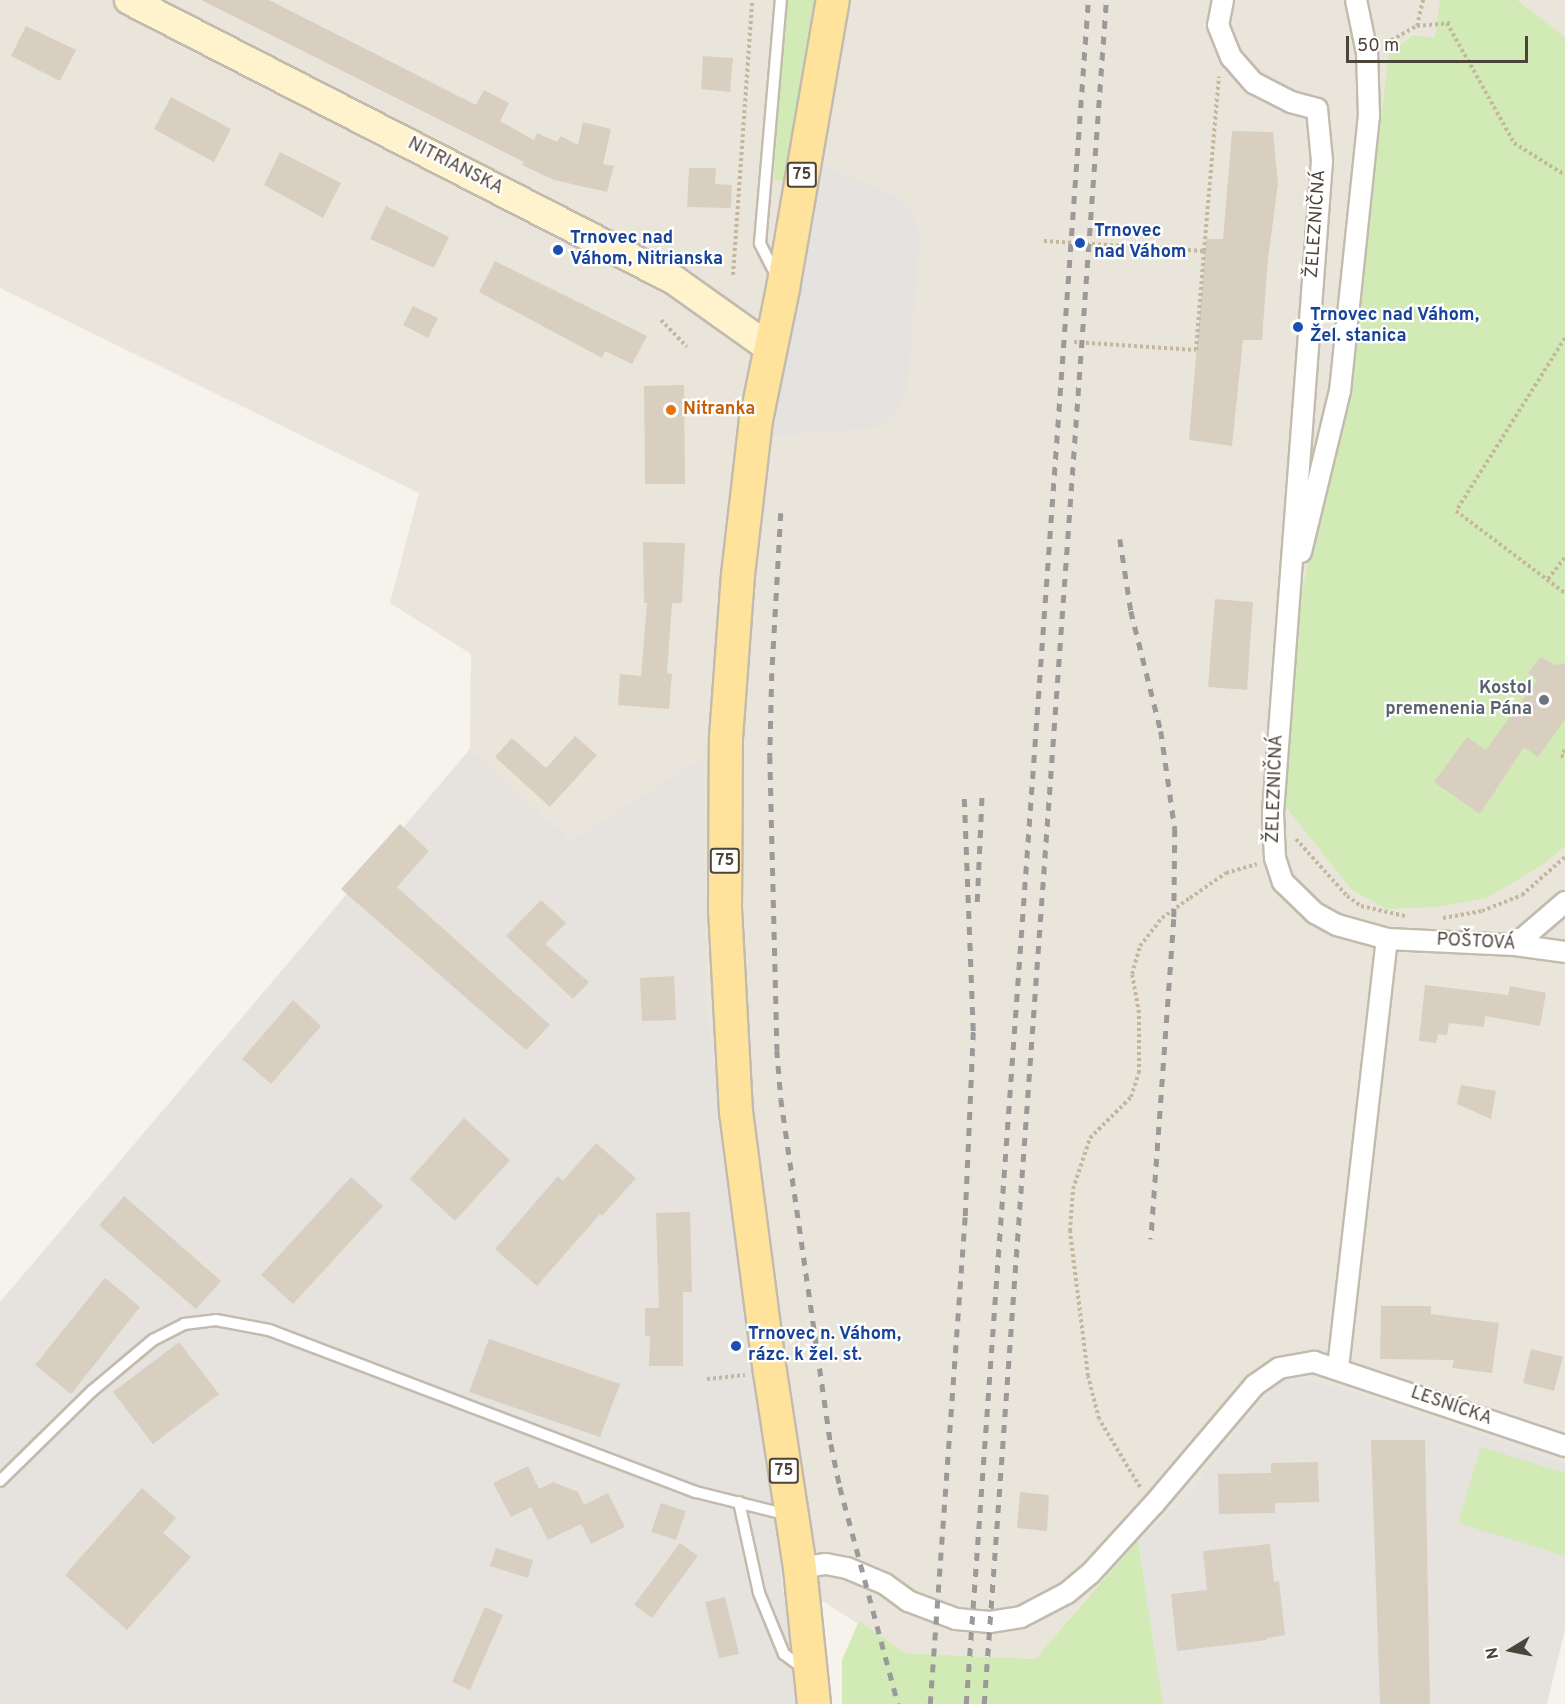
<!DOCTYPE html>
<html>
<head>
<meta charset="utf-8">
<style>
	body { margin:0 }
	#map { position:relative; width:1565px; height:1704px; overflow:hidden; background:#f6f3ec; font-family:Overpass,sans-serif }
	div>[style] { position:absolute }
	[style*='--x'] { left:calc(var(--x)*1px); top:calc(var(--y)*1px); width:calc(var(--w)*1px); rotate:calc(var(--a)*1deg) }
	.residential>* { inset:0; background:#eae5da }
	.industrial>* { inset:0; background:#e6e2dd }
	.green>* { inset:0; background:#d2eab5 }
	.parking>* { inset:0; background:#e5e3e0 }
	.building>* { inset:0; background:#d8cfc1 }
	.path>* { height:4px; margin-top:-2px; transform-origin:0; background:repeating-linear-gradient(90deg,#c4b79f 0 3px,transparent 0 6px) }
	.roads { filter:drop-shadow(2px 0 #c2bbae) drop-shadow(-2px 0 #c2bbae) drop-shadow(0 2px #c2bbae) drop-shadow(0 -2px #c2bbae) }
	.service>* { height:10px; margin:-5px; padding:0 5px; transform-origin:5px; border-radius:5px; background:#fff }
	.minor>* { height:20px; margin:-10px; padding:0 10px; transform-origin:10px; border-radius:10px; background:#fff }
	.secondary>* { height:28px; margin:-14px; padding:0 14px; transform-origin:14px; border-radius:14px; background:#fff3cd }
	.primary>* { height:32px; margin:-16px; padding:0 16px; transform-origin:16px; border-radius:16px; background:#ffe39c }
	.rail>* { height:4.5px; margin-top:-2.25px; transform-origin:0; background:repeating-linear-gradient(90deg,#9a9a9a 0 8px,transparent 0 16px) }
	.dots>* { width:16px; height:16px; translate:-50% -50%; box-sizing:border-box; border:3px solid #fff; border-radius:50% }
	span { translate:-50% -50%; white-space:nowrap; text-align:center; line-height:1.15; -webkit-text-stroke:4.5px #fff; paint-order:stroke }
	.shield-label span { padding:2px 4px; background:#fff; border:2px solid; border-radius:4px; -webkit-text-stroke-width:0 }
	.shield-label { font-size:16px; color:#4b4439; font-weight:700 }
	.street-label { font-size:18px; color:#4b4439 }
	.transit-label { font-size:18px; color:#164399; font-weight:700 }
	.left { translate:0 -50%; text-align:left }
	.food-label { font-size:18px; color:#c56008; font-weight:700 }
	.worship-label { font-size:18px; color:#5b616d; font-weight:700 }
	.right { translate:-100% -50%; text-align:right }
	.north { position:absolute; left:1481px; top:1620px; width:60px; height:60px; -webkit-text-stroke:4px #fff; paint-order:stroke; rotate:260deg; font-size:16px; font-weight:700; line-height:24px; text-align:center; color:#4b4439 }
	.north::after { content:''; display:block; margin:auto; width:21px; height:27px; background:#4b4439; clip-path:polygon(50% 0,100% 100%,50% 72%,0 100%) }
	.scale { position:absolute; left:1346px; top:36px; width:182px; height:27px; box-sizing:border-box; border:3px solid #4b4439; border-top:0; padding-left:8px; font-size:18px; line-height:21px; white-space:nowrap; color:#4b4439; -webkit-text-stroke:4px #fff; paint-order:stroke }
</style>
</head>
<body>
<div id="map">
	<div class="residential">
		<i style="clip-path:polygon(0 0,1565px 0,1565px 1463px,1356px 1392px,1282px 1372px,1186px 1496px,1138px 1540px,1035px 1659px,905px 1653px,781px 1575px,707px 1006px,702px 758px,571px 840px,470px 749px,471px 654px,390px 603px,419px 493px,0 288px)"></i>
	</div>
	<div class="industrial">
		<i style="clip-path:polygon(470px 749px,571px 840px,703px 757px,707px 1006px,798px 1704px,0 1704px,0 1302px)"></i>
		<i style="clip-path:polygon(1282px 1372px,1356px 1392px,1565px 1463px,1565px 1630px,1547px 1704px,1163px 1704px,1138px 1540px,1186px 1496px)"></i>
	</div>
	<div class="green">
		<i style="clip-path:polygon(785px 0,818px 0,785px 181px,774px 180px)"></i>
		<i style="clip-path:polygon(1440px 0,1517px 0,1565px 37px,1565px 846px,1544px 864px,1487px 898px,1435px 907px,1387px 909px,1352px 890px,1282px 802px,1303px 586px,1348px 391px,1389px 53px,1414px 35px,1435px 38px)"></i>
		<i style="clip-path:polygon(1481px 1447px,1565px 1473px,1565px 1556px,1458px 1523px)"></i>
		<i style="clip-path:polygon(1138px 1540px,1163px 1704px,842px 1704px,842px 1660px,859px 1621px,905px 1653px,1035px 1659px)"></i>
	</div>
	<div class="parking">
		<i style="clip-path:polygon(814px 161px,900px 198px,916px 220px,920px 239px,907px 393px,891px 420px,877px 428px,766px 437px)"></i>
	</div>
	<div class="building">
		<i style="clip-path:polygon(201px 0,269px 0,476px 105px,484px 90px,509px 103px,500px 121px,534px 140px,537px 133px,557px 142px,561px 136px,578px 145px,583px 122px,611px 129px,603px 164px,614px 166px,607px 192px,554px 180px,522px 165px,524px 162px)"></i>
		<i style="clip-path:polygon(26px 26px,76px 50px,60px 81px,11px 56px)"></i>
		<i style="clip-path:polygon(703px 56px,733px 58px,730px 92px,701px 89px)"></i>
		<i style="clip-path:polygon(171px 97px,231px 129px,214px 162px,154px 129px)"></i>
		<i style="clip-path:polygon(1232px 131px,1273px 132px,1278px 184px,1268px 259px,1262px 340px,1243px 340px,1232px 446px,1189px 440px,1206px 239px,1223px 239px)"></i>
		<i style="clip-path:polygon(280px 152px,341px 183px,323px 218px,264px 185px)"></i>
		<i style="clip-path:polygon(689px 168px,716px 168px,715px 184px,732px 185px,731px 208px,687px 207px)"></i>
		<i style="clip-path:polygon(386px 206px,449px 237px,434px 268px,370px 239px)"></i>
		<i style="clip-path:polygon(495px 261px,647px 336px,632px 364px,605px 351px,602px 358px,479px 292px)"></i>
		<i style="clip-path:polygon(413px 306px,438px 318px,428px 338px,403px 325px)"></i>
		<i style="clip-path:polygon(684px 385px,685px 484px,645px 484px,644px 386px)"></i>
		<i style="clip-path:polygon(643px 542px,685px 543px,682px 603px,672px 603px,667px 673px,672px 674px,669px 709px,618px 705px,620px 674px,641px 676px,647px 603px,644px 603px)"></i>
		<i style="clip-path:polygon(1215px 599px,1253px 602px,1247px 690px,1208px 687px)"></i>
		<i style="clip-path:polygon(1541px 657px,1555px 665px,1565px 663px,1565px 719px,1538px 757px,1524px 747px,1480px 814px,1434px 782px,1467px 737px,1486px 750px,1537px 680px,1528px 673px)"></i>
		<i style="clip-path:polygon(575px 736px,597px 755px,550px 807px,495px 757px,512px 738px,546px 768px)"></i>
		<i style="clip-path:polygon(400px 824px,429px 851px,397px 887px,550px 1025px,526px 1050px,341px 889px)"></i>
		<i style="clip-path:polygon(541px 900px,566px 923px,545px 944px,589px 982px,573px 999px,506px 936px)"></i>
		<i style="clip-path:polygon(674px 976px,676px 1020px,642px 1021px,640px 978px)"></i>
		<i style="clip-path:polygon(1425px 985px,1508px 995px,1510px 986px,1546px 993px,1540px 1026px,1485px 1016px,1484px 1027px,1449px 1023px,1447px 1035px,1438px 1034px,1436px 1043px,1419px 1041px)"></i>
		<i style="clip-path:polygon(293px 1000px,321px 1026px,271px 1084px,242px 1059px)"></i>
		<i style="clip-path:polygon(1461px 1085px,1496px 1091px,1491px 1119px,1457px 1104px)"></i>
		<i style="clip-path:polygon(464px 1118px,510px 1160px,455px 1221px,410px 1179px)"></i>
		<i style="clip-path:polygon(596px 1143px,636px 1178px,602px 1216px,600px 1214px,537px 1286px,495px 1249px,558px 1176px,563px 1181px)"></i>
		<i style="clip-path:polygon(351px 1177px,383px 1206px,293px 1304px,261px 1275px)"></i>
		<i style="clip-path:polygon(124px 1196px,221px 1281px,196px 1309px,99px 1225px)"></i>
		<i style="clip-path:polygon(690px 1212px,692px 1292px,683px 1292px,683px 1366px,649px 1366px,650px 1336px,645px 1336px,645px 1308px,659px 1308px,656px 1213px)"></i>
		<i style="clip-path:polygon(105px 1278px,140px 1307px,71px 1394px,35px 1365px)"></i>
		<i style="clip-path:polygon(1381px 1306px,1431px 1306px,1431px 1314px,1499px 1323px,1492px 1373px,1452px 1368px,1454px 1360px,1380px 1359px)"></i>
		<i style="clip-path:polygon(489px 1339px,620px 1384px,600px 1437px,469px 1392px)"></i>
		<i style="clip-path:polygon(179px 1342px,219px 1394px,153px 1444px,113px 1392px)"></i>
		<i style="clip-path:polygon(1531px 1349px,1563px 1357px,1554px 1391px,1523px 1383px)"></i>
		<i style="clip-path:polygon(1371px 1440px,1425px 1440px,1430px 1704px,1380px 1704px)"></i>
		<i style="clip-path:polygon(1318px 1462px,1319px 1502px,1275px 1503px,1275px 1513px,1219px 1514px,1218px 1474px,1271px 1473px,1271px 1463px)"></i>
		<i style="clip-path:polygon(528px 1466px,539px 1489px,553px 1482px,578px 1492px,584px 1505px,608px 1493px,625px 1527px,591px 1544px,581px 1524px,548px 1540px,531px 1507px,511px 1517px,493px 1483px)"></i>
		<i style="clip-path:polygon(142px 1488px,176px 1518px,163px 1533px,191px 1557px,127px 1630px,65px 1575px)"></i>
		<i style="clip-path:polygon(1020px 1492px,1049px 1495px,1047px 1531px,1017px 1528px)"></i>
		<i style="clip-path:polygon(661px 1503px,686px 1511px,676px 1540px,651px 1532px)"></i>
		<i style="clip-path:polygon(680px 1543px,698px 1556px,652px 1618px,634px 1605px)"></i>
		<i style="clip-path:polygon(1270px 1544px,1274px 1582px,1279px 1581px,1285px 1635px,1267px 1638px,1267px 1640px,1177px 1651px,1171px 1594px,1207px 1590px,1203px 1551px)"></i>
		<i style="clip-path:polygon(496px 1548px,533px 1560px,528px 1578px,490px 1566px)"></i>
		<i style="clip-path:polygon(725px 1597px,739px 1654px,719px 1658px,705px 1602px)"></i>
		<i style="clip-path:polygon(485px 1607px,503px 1615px,470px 1690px,452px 1682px)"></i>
	</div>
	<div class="path">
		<i style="--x:1447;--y:23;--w:137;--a:60.8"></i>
		<i style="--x:1514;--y:143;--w:60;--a:32.1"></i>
		<i style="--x:1417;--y:26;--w:27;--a:-77"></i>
		<i style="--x:1386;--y:43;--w:35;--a:-29"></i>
		<i style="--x:1417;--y:26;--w:36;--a:-5"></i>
		<i style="--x:1044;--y:241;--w:160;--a:3.6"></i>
		<i style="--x:1204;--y:251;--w:175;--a:-85.1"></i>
		<i style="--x:733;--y:275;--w:276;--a:-86"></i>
		<i style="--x:661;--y:320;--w:37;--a:46"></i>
		<i style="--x:1565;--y:338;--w:204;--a:122.2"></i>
		<i style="--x:1456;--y:511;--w:136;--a:37"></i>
		<i style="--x:1074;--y:342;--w:122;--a:3.8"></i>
		<i style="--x:1196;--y:350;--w:99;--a:-85.4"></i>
		<i style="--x:1548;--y:579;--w:28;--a:-52"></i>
		<i style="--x:1565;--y:750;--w:6;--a:129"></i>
		<i style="--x:1561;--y:755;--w:5;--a:37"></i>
		<i style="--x:1296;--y:839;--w:76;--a:48.2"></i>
		<i style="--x:1347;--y:896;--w:17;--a:36"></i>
		<i style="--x:1361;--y:906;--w:45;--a:12.8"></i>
		<i style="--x:1443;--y:918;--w:40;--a:-10"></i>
		<i style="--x:1482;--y:911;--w:43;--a:-21.8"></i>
		<i style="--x:1522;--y:895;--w:57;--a:-41.5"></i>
		<i style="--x:707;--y:1379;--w:38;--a:-6"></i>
		<i style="--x:1140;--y:1487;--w:79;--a:-121.1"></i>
		<i style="--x:1099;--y:1419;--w:44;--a:-104.3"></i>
		<i style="--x:1088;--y:1376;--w:146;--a:-97.1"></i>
		<i style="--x:1070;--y:1231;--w:42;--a:-85.9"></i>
		<i style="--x:1073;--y:1189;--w:54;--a:-71.6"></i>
		<i style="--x:1090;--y:1138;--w:58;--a:-45"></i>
		<i style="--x:1131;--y:1097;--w:25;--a:-72"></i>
		<i style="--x:1139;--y:1073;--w:60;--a:-90"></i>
		<i style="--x:1139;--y:1013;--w:40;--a:-100"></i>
		<i style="--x:1132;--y:974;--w:29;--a:-74"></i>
		<i style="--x:1140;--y:946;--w:36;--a:-52"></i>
		<i style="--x:1162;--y:918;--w:34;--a:-36"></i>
		<i style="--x:1190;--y:898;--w:44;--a:-34.8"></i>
		<i style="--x:1226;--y:873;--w:32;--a:-16"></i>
	</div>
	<div class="roads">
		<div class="service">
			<i style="--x:777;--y:277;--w:38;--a:-117"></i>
			<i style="--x:760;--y:243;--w:244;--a:-85.1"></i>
			<i style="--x:0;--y:1481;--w:129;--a:-44.4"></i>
			<i style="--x:92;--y:1391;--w:80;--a:-39.9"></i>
			<i style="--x:153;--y:1340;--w:35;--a:-27"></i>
			<i style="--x:184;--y:1324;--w:32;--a:-7"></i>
			<i style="--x:216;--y:1320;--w:54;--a:10.7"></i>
			<i style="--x:269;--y:1330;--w:457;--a:20.8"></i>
			<i style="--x:696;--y:1492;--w:95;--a:14"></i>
			<i style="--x:739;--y:1502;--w:93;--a:77.6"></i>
			<i style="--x:759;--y:1593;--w:66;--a:67.7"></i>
			<i style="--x:784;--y:1654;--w:24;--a:36"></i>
		</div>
		<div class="minor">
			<i style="--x:1223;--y:0;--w:25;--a:101"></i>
			<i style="--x:1218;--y:25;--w:35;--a:68"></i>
			<i style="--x:1231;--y:57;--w:35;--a:49"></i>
			<i style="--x:1254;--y:83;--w:42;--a:27.2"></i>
			<i style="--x:1291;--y:102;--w:27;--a:15"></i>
			<i style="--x:1317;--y:109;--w:52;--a:84.5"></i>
			<i style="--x:1322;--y:161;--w:654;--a:94.3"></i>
			<i style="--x:1273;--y:813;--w:45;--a:87.5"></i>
			<i style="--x:1275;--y:858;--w:25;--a:72"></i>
			<i style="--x:1283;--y:882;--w:45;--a:44.1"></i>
			<i style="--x:1315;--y:913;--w:25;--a:29"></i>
			<i style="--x:1337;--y:925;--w:52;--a:15.6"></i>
			<i style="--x:1387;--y:939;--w:128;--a:2.7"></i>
			<i style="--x:1515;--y:945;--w:50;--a:8"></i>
			<i style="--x:1301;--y:552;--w:166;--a:-76.4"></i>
			<i style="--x:1340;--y:391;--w:277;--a:-84"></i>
			<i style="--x:1369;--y:116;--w:63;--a:-91.8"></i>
			<i style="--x:1367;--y:53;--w:54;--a:-101.7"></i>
			<i style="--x:1515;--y:945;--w:66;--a:-40.7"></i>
			<i style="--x:1338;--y:1368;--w:432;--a:-83.5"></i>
			<i style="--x:800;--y:1568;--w:26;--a:-9"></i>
			<i style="--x:826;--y:1564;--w:21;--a:11"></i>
			<i style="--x:847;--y:1568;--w:41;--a:22.8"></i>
			<i style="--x:885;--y:1584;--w:29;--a:36"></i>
			<i style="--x:908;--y:1601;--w:51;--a:20.6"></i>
			<i style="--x:956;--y:1619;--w:34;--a:5"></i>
			<i style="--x:990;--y:1622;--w:31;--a:-9"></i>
			<i style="--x:1021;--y:1617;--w:52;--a:-27.6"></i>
			<i style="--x:1067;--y:1593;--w:30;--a:-40"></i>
			<i style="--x:1090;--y:1574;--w:95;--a:-47.6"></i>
			<i style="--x:1154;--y:1504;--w:156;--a:-49.7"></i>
			<i style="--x:1255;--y:1385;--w:29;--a:-35"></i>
			<i style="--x:1279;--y:1368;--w:36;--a:-10"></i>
			<i style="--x:1314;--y:1362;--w:265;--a:18.5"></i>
		</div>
		<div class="secondary">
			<i style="--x:129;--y:0;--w:613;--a:27.19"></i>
			<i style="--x:674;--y:280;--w:119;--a:35.4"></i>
		</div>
		<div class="primary">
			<i style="--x:814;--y:1704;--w:137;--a:-95.9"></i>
			<i style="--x:800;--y:1568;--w:197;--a:-98.7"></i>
			<i style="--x:770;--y:1373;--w:263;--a:-97.4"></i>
			<i style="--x:736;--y:1112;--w:202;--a:-93.1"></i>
			<i style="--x:725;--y:910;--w:172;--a:-89.7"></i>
			<i style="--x:726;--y:738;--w:163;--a:-85.8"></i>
			<i style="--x:738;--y:575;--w:156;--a:-83.4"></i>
			<i style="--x:756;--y:420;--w:135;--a:-78.4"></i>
			<i style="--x:783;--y:288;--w:292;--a:-80.2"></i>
		</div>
	</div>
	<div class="rail">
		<i style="--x:781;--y:513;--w:160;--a:93.2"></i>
		<i style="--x:772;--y:673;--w:83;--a:91.4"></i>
		<i style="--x:770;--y:756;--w:294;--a:88.6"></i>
		<i style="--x:777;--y:1050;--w:49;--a:85.3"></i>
		<i style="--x:781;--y:1099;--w:349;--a:81.8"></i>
		<i style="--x:831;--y:1444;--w:44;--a:78.2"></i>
		<i style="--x:840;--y:1487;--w:225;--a:75"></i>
		<i style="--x:1120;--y:539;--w:73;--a:81.3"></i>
		<i style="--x:1131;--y:611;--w:124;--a:76"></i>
		<i style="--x:1161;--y:731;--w:99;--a:81.9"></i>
		<i style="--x:1175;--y:829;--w:90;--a:90.6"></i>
		<i style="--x:1174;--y:919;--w:321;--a:94.1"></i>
		<i style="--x:977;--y:902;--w:110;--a:-87.4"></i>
		<i style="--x:930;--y:1704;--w:489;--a:-85.9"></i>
		<i style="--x:965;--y:1216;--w:185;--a:-87.5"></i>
		<i style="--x:973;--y:1031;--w:239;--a:-92.2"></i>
		<i style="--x:966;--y:1704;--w:1708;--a:-85.9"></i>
		<i style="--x:984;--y:1704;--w:1708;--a:-85.9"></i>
	</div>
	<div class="dots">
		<i style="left:1080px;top:243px;background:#1a4fb4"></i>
		<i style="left:558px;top:250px;background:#1a4fb4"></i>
		<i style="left:1298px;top:327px;background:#1a4fb4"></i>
		<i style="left:671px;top:410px;background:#e8710a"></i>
		<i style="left:1544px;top:700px;background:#6b7280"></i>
		<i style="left:736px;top:1346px;background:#1a4fb4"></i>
	</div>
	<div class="shield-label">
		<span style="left:802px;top:175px">75</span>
		<span style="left:725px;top:861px">75</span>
		<span style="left:784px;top:1471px">75</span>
	</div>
	<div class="street-label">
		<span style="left:455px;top:167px;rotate:27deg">NITRIANSKA</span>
		<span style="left:1317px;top:224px;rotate:-86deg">ŽELEZNIČNÁ</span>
		<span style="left:1276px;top:789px;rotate:-88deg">ŽELEZNIČNÁ</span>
		<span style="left:1476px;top:943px;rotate:3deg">POŠTOVÁ</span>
		<span style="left:1451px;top:1407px;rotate:19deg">LESNÍCKA</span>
	</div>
	<div class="transit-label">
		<span class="left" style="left:1094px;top:243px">Trnovec<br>nad Váhom</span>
		<span class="left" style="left:570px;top:250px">Trnovec nad<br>Váhom, Nitrianska</span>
		<span class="left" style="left:1310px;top:327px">Trnovec nad Váhom,<br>Žel. stanica</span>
		<span class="left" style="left:748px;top:1346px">Trnovec n. Váhom,<br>rázc. k žel. st.</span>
	</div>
	<div class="food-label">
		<span class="left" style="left:683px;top:410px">Nitranka</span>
	</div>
	<div class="worship-label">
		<span class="right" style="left:1532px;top:700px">Kostol<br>premenenia Pána</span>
	</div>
	<div class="north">N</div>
	<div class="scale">50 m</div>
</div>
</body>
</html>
